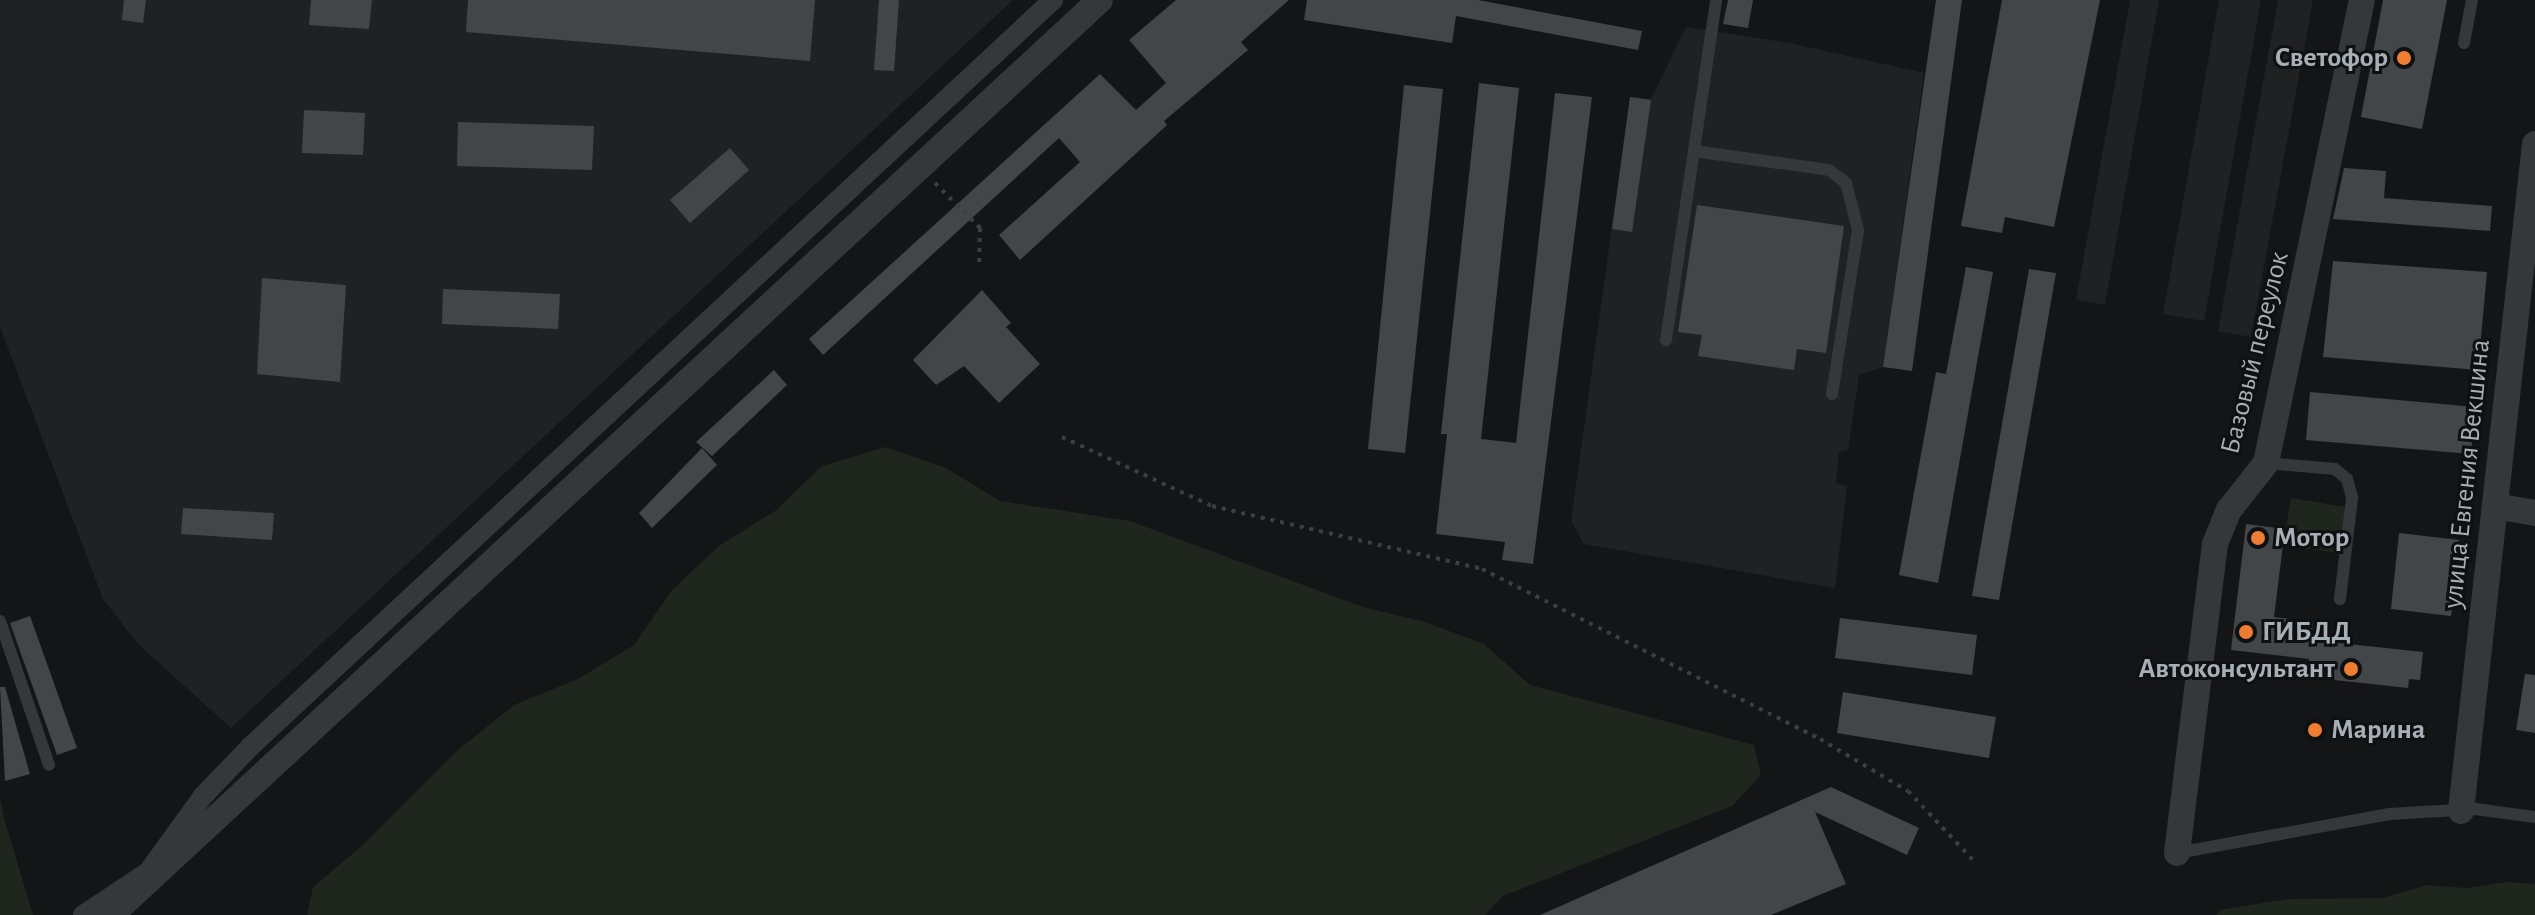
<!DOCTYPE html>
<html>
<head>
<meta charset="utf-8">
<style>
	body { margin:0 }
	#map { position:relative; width:2535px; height:915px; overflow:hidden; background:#141516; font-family:"Alegreya Sans",sans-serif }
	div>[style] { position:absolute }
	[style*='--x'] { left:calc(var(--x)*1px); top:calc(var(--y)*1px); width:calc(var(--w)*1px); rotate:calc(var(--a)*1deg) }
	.built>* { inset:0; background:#202123 }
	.green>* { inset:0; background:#1f261e }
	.building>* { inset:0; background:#434649 }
	.path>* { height:4px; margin-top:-2px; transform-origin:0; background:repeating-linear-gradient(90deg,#3b3f42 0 4px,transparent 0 10px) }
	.service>* { height:12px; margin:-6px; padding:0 6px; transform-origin:6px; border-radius:6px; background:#35383b }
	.pedestrian>* { height:20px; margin:-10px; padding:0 10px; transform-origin:10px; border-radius:10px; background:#35383b }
	.minor>* { height:26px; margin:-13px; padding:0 13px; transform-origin:13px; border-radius:13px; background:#35383b }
	.dots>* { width:22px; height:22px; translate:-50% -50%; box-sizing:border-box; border:4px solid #0f1011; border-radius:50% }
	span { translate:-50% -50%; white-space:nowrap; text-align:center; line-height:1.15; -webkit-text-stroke:6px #0f1011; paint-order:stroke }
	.poi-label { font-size:28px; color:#a6afb6; font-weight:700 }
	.right { translate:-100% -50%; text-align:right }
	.left { translate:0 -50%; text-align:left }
	.street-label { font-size:28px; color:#a6afb6 }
</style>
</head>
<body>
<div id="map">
	<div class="built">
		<i style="clip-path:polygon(0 0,1013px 0,231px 728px,137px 643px,103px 599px,0 327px)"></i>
		<i style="clip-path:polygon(2130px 0,2159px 0,2105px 305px,2076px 300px)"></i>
		<i style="clip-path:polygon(2219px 0,2261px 0,2204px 321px,2163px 314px)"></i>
		<i style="clip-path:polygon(2278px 0,2313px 0,2251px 337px,2218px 331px)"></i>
		<i style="clip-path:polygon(1686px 27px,1789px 43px,1924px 73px,1883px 367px,1859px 375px,1848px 450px,1839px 452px,1836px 483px,1847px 486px,1835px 588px,1584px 544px,1571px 521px,1630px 97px,1651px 99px)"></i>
	</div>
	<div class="green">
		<i style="clip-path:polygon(885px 447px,946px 468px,1000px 501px,1130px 521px,1363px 607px,1425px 622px,1484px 644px,1530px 685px,1754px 745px,1761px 775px,1732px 806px,1503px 896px,1485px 915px,307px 915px,313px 887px,364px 844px,460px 748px,514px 705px,578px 679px,634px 645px,672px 590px,720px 545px,775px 511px,822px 466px)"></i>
		<i style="clip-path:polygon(2291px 498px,2345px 507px,2341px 553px,2283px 546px)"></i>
		<i style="clip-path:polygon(0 796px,4px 818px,33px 915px,0 915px)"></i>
		<i style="clip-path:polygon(2507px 882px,2535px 884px,2535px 915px,2216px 915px,2220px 910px,2288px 899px,2383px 898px,2427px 885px,2466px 888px)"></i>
	</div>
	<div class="building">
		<i style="clip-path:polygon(124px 0,146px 0,143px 23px,122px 20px)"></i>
		<i style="clip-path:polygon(311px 0,372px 0,369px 29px,309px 25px)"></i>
		<i style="clip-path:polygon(468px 0,815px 0,810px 61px,466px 32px)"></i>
		<i style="clip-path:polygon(879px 0,899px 0,894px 71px,874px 70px)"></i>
		<i style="clip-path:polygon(1176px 0,1289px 0,1241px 42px,1248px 50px,1164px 121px,1167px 125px,1020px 260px,999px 235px,1080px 162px,1059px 138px,823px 355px,809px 339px,1100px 74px,1136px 110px,1166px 83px,1129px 40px)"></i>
		<i style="clip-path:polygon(1307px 0,1478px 0,1642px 31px,1638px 50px,1456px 16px,1452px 43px,1304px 20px)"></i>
		<i style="clip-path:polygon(1728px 0,1753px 0,1748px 28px,1723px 24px)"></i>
		<i style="clip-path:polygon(1936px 0,1962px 0,1912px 371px,1883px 367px)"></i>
		<i style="clip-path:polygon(2002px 0,2100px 0,2054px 227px,2005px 217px,2002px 233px,1961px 226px)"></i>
		<i style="clip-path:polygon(2383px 0,2447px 0,2422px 129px,2361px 117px)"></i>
		<i style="clip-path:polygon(1479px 83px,1519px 88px,1481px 439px,1516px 443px,1555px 93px,1592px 97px,1533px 564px,1502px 560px,1505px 542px,1436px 534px,1447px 434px,1441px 434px)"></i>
		<i style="clip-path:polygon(1404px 85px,1443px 89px,1405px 453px,1368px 449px)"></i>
		<i style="clip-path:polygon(1630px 97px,1651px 100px,1632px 232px,1612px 229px)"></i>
		<i style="clip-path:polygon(304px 110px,365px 113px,363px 155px,302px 153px)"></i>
		<i style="clip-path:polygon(458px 122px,594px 126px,592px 170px,457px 166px)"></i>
		<i style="clip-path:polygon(730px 148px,749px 170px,690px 223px,670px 200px)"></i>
		<i style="clip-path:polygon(2344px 168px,2386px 171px,2384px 198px,2492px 206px,2490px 231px,2333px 219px)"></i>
		<i style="clip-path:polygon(1697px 205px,1844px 226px,1826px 353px,1797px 349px,1794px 370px,1698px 356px,1702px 335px,1678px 332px)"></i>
		<i style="clip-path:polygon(2333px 261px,2487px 272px,2478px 370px,2323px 357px)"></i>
		<i style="clip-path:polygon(1966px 267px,1993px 272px,1938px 583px,1899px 575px,1936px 372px,1946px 374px)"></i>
		<i style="clip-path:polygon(2029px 269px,2056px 273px,1999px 600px,1972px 596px)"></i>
		<i style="clip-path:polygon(262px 278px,346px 285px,340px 382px,257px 374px)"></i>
		<i style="clip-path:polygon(443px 289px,560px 294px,558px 329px,442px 324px)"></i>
		<i style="clip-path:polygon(982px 290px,1011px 323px,1006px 327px,1040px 364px,999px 403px,964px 366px,936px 385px,913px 360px)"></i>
		<i style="clip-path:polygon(774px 370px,787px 385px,712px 456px,696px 442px)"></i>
		<i style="clip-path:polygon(2310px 392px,2475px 407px,2471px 454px,2306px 440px)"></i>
		<i style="clip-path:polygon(702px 448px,717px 465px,652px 528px,639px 513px)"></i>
		<i style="clip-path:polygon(183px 508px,274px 513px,272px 540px,181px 534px)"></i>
		<i style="clip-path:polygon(2246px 524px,2285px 529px,2274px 617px,2313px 622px,2311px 640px,2423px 652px,2420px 680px,2409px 679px,2408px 688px,2307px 677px,2309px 659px,2231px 650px)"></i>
		<i style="clip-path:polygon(2399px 533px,2459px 540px,2451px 616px,2391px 609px)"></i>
		<i style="clip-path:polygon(30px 616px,77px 748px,57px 755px,10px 623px)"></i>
		<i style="clip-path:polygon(1840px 618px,1977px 635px,1972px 675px,1835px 658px)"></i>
		<i style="clip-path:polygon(2525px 674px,2535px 675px,2535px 733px,2516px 730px)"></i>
		<i style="clip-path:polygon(0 687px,5px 687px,30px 774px,5px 781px)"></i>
		<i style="clip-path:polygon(1843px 692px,1996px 717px,1989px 758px,1837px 733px)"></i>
		<i style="clip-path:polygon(1831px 787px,1919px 828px,1907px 855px,1815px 812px,1846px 884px,1771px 915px,1540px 915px)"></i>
	</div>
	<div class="path">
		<i style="--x:935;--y:183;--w:64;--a:45"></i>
		<i style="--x:980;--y:228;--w:40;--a:91.4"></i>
		<i style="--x:1062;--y:437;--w:165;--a:24.7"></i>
		<i style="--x:1212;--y:506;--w:277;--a:13.1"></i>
		<i style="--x:1482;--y:569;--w:378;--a:26.7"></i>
		<i style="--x:1820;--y:739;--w:102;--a:30.6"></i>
		<i style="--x:1908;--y:791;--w:98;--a:46.7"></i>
	</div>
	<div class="service">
		<i style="--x:2464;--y:43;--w:44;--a:-79.5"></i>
		<i style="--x:1694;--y:151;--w:136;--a:8"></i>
		<i style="--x:1829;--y:170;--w:21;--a:37"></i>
		<i style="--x:1846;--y:183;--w:49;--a:75.7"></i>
		<i style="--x:1858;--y:230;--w:166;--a:99"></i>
		<i style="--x:1666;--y:340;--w:344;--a:-81.6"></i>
		<i style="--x:2266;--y:463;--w:69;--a:5"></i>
		<i style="--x:2335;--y:469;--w:16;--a:40"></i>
		<i style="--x:2347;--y:479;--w:20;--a:75"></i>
		<i style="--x:2352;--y:498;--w:102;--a:96.8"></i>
		<i style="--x:0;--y:621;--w:152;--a:71.2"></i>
		<i style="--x:2177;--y:853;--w:216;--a:-10.4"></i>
		<i style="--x:2389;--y:814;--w:86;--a:-3.3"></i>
		<i style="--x:2475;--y:809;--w:61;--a:7.6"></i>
	</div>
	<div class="pedestrian">
		<i style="--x:83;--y:915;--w:78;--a:-33.5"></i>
		<i style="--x:148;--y:872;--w:94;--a:-54.1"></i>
		<i style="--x:203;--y:796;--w:68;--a:-46.2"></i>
		<i style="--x:250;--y:747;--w:1097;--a:-42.93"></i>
	</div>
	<div class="minor">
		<i style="--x:2495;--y:506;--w:41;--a:9.9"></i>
		<i style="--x:2461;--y:811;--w:671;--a:-83.67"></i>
		<i style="--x:2177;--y:853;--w:311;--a:-83"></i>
		<i style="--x:2215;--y:544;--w:37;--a:-68"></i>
		<i style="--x:2229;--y:510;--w:60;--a:-51.8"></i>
		<i style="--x:2266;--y:463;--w:473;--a:-78.3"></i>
		<i style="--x:111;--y:915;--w:1347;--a:-42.77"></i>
	</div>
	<div class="dots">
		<i style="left:2404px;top:58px;background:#ee7d34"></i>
		<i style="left:2258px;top:538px;background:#ee7d34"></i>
		<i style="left:2246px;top:632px;background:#ee7d34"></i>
		<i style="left:2351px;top:669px;background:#ee7d34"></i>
		<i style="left:2315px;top:730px;background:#ee7d34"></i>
	</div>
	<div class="poi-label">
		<span class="right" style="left:2388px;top:58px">Светофор</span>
		<span class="left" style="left:2274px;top:538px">Мотор</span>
		<span class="left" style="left:2262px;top:632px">ГИБДД</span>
		<span class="right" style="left:2335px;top:669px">Автоконсультант</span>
		<span class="left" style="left:2331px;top:730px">Марина</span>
	</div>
	<div class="street-label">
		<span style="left:2255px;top:353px;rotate:-76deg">Базовый переулок</span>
		<span style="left:2467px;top:474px;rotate:-84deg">улица Евгения Векшина</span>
	</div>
</div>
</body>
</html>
